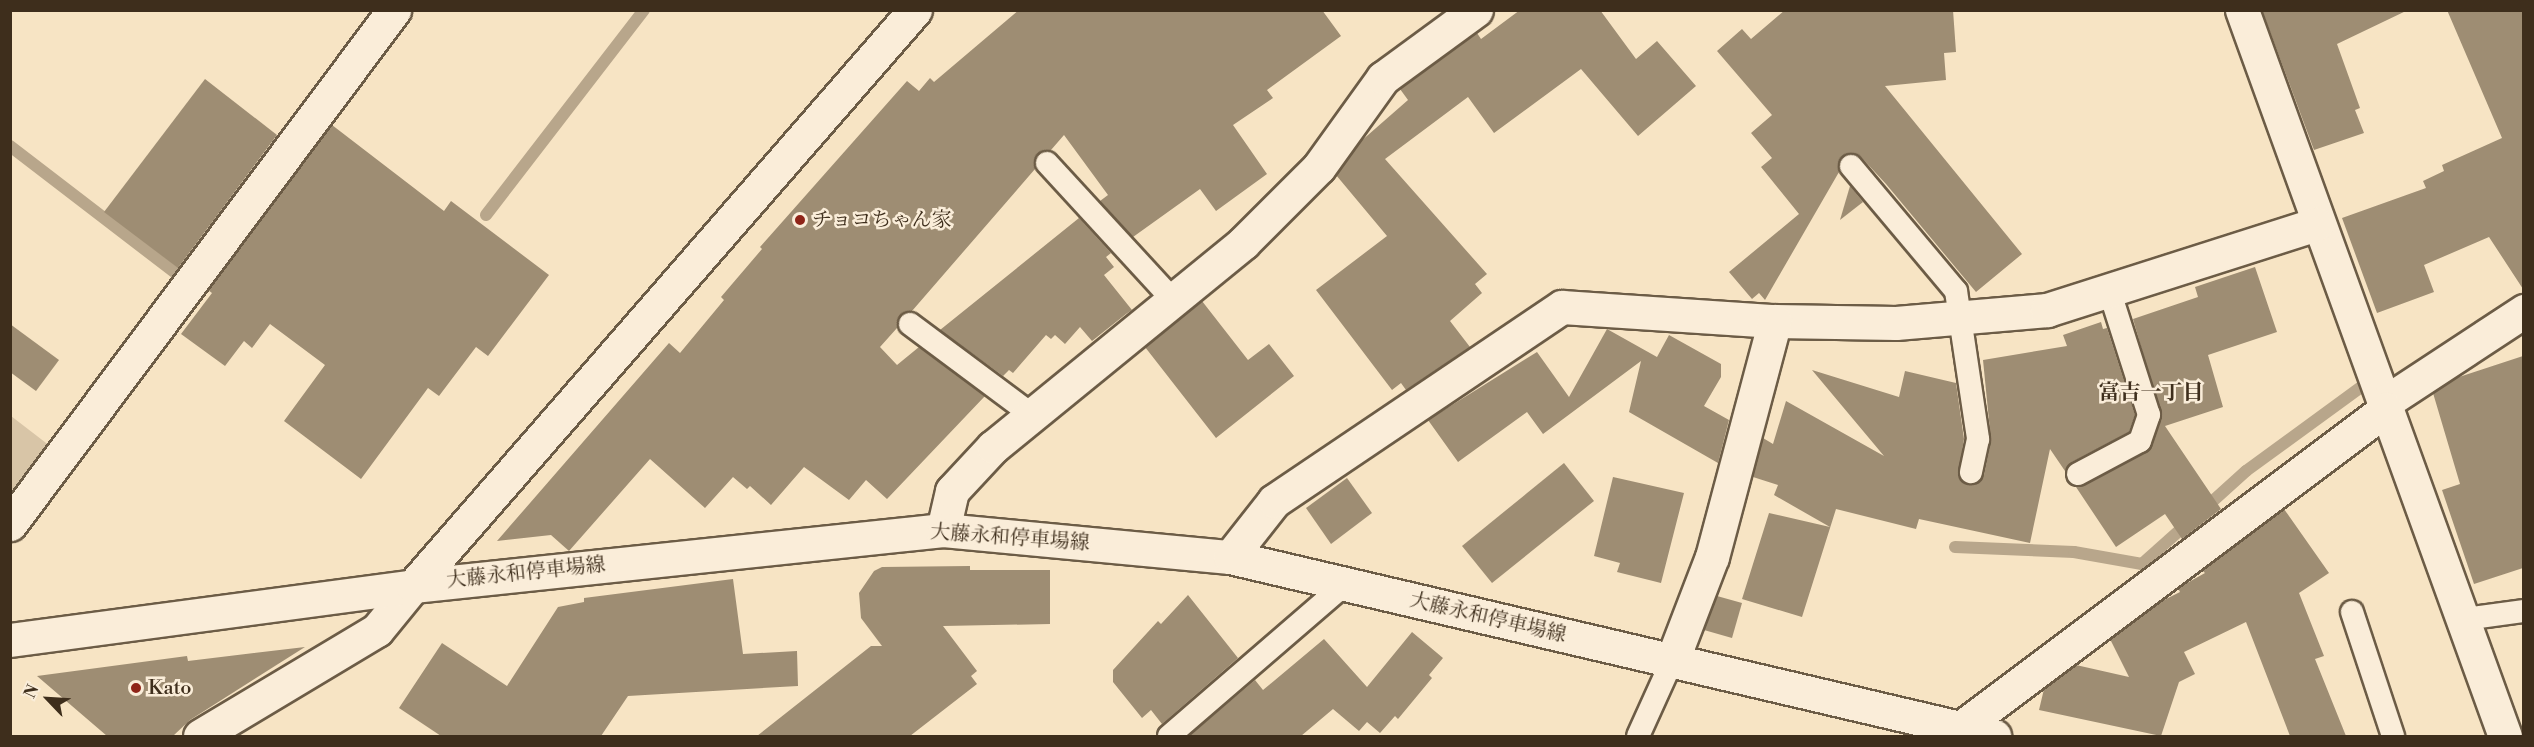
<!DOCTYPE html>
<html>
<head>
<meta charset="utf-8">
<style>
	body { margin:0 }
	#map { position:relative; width:2534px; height:747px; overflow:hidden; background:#f7e4c4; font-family:"Libre Bodoni","Noto Serif JP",serif }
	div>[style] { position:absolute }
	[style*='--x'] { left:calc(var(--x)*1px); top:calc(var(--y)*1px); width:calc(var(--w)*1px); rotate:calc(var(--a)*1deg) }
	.green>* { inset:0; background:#d8c5a7 }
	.stream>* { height:12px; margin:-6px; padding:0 6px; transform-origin:6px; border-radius:6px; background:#b8a68b }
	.building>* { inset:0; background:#9e8d73 }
	.roads { filter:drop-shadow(2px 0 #6c5c46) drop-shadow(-2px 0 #6c5c46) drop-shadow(0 2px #6c5c46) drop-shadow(0 -2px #6c5c46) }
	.lane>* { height:22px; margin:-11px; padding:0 11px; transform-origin:11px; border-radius:11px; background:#faedd9 }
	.street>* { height:33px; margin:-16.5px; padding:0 16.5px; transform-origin:16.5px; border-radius:16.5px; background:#faedd9 }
	.secondary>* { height:33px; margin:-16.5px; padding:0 16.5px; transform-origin:16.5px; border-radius:16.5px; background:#faedd9 }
	.dots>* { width:16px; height:16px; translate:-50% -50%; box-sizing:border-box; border:3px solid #faedd9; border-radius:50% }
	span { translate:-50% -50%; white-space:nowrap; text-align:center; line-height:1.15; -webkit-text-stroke:5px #faedd9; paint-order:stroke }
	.poi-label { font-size:20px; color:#3e2e1c }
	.left { translate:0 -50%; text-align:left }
	.street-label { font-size:20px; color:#3e2e1c }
	.neighbourhood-label { font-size:21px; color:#3e2e1c; font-weight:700 }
	.frame { position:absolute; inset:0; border:12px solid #3e2e1c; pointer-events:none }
	.north { position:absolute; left:18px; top:669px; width:60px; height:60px; -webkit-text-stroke:4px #faedd9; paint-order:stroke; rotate:295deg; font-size:16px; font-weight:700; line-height:24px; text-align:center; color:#3e2e1c }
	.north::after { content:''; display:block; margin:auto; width:21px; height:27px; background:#3e2e1c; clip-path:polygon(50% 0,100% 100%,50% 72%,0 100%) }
</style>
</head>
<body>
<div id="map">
	<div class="green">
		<i style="clip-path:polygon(11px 416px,50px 446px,11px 500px)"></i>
	</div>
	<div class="stream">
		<i style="--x:10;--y:146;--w:212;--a:37.5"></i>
		<i style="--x:486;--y:215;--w:259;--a:-52.4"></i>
		<i style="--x:2204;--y:509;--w:57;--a:-42.1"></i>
		<i style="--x:2246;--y:471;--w:141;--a:-36.1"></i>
		<i style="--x:1955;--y:547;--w:119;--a:2.4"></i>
		<i style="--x:2074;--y:552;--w:69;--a:10"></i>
		<i style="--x:2142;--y:564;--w:63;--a:-41.8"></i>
	</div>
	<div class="building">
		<i style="clip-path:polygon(1019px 10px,1322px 10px,1341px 36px,1267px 90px,1273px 98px,1233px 125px,1267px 174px,1216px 211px,1200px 189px,1133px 237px,1100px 201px,1108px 195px,1064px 135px,1051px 150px,1037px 154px,1035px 169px,912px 311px,900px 316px,897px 328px,880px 347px,897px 365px,919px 347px,985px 396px,887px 499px,866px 480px,849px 500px,804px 467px,771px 505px,750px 486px,747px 489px,733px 477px,705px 508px,650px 459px,569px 551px,551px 535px,497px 541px,669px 343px,680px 353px,724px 300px,721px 297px,762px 249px,760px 247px,907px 81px,919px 91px,930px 78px,934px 82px)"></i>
		<i style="clip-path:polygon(1520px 10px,1600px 10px,1636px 59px,1657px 41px,1696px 86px,1638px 136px,1581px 69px,1494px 133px,1468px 97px,1385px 159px,1487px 274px,1475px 284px,1482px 293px,1450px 321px,1470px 347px,1406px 390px,1401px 383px,1392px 390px,1316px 290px,1387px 236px,1336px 175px,1360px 142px,1408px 100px,1400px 89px,1477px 33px,1481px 39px)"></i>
		<i style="clip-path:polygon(1785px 10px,1953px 10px,1956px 52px,1944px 53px,1946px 80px,1885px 86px,2022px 254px,1976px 292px,1886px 184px,1861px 157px,1849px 153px,1839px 161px,1839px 172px,1765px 300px,1759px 293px,1752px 299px,1729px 272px,1799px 214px,1761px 167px,1772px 158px,1751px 133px,1772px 115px,1717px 51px,1742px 29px,1751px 39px)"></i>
		<i style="clip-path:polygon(2262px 10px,2408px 10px,2337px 44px,2360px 108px,2355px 110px,2364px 133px,2314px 150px)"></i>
		<i style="clip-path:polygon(2447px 10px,2523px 10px,2523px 289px,2489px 237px,2424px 265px,2434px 292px,2377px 313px,2342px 218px,2426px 188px,2423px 181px,2444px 171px,2442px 165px,2502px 138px)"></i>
		<i style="clip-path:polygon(205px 79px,277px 135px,178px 268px,104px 212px)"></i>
		<i style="clip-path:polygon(332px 125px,444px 211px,451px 201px,549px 275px,488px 356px,476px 347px,439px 396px,428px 388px,361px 479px,284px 421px,325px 365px,270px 324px,252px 348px,244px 341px,225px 366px,181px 334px,212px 293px,208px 290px)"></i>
		<i style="clip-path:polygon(1850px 186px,1863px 202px,1840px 220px)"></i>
		<i style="clip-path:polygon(1079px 218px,1111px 253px,1106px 257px,1114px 267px,1104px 275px,1132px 310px,1126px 314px,1092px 341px,1080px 327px,1065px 344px,1055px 335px,1051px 339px,1046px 335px,1013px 373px,1009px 370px,1003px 376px,940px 330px)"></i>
		<i style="clip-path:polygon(2255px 267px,2277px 332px,2208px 355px,2223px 407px,2165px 426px,2221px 509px,2182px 539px,2165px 514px,2116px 547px,2076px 487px,2147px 452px,2162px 419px,2133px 319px,2198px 297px,2195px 287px)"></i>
		<i style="clip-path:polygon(1202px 301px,1248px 360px,1269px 344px,1294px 376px,1216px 438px,1145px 347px)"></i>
		<i style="clip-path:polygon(2101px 322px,2103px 329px,2107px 328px,2135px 415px,2129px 432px,2072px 462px,2065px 471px,2050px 449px,2030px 543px,1919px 519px,1916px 529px,1836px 509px,1802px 617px,1742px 599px,1769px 513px,1830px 527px,1774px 495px,1778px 485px,1753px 477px,1763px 438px,1773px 444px,1786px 401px,1884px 456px,1812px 370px,1899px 397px,1905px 371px,1956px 383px,1964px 439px,1958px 476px,1962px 482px,1975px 485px,1984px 475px,1991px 441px,1983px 360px,2067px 346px,2063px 335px)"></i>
		<i style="clip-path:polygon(10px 324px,59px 360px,36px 391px,10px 372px)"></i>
		<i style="clip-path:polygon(1607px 329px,1657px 357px,1669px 335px,1721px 364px,1721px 377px,1704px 406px,1729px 420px,1718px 463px,1629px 412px,1641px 361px,1543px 434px,1527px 412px,1458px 462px,1428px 420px,1537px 352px,1569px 397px)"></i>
		<i style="clip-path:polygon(2523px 356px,2523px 568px,2474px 584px,2442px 490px,2460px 484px,2433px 393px,2456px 378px)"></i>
		<i style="clip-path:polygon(1564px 463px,1594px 501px,1492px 583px,1462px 546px)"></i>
		<i style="clip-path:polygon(1613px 477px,1684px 493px,1661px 583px,1617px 572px,1620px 563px,1594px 556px)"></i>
		<i style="clip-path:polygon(1347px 478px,1372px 513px,1331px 544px,1306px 508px)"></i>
		<i style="clip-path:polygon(2284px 509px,2329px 573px,2299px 593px,2324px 656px,2315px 659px,2346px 736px,2290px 736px,2246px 622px,2184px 652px,2195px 674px,2179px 682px,2161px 736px,2039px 710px,2044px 689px,2076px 665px,2129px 677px,2110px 639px,2158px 603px,2180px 592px,2178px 588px,2205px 573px,2202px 570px)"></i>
		<i style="clip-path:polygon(970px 566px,970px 570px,1050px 570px,1050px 624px,943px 626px,977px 671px,971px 676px,977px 684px,910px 736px,757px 736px,871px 646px,882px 646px,861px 618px,859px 593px,874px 571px,882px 567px)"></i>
		<i style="clip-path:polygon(733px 579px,743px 654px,797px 651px,798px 686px,628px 696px,601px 736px,441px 736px,399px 708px,442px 643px,507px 686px,558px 607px,584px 602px,584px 598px)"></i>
		<i style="clip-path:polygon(1188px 595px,1238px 658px,1162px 724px,1151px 710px,1142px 718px,1113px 682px,1113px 670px,1158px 621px,1161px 624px)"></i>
		<i style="clip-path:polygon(1717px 596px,1742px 603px,1732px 638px,1704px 630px)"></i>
		<i style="clip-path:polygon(1412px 632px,1443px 658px,1429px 675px,1432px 678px,1398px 719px,1395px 716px,1380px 733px,1367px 722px,1359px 731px,1333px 709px,1301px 736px,1189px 736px,1255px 680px,1263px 690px,1324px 639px,1367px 687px)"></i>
		<i style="clip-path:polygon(305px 647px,190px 720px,173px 736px,107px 736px,37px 676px,187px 656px,188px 661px)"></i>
	</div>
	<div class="roads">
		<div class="lane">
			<i style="--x:1047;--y:163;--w:186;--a:47.4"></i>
			<i style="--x:1851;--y:166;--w:163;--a:50"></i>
			<i style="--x:1956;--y:291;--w:150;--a:81.5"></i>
			<i style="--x:1978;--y:439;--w:34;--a:102"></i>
			<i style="--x:910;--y:324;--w:152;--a:36.7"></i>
			<i style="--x:2078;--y:474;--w:70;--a:-28"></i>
			<i style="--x:2140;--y:441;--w:28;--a:-71"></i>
			<i style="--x:2149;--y:415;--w:131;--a:-107.7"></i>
			<i style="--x:2352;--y:612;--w:131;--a:71.7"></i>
			<i style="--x:2465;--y:619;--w:60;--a:-7.7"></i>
			<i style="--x:1169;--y:736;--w:231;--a:-40.8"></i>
			<i style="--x:1638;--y:736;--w:82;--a:-65.6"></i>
		</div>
		<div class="street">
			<i style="--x:2242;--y:10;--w:772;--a:70.09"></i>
			<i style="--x:2384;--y:403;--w:168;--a:-33.3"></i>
			<i style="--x:10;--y:524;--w:642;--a:-53.24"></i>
			<i style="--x:943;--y:530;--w:40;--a:-77"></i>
			<i style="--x:952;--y:491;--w:60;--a:-47"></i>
			<i style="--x:993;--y:447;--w:323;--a:-39.2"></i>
			<i style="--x:1243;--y:243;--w:107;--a:-45"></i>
			<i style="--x:1319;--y:167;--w:110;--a:-54.3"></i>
			<i style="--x:1383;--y:78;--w:115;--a:-36.2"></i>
			<i style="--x:1230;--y:557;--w:71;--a:-51.8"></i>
			<i style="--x:1274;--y:501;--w:347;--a:-34"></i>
			<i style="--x:1562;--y:307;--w:213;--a:3.8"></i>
			<i style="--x:1775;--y:321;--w:121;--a:0.9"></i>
			<i style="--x:1896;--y:323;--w:152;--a:-4.9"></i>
			<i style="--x:2047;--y:310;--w:283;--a:-17.7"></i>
			<i style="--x:1672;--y:661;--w:111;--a:-69"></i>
			<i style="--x:1712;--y:557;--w:244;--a:-75.1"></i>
			<i style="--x:200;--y:736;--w:206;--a:-30.9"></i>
			<i style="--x:377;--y:630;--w:57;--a:-50.7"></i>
			<i style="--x:1950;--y:736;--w:545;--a:-36.87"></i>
		</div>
		<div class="secondary">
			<i style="--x:413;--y:586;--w:764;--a:-48.93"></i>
			<i style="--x:10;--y:640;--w:407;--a:-7.6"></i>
			<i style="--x:413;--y:586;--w:533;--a:-6.03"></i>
			<i style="--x:943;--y:530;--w:288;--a:5.4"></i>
			<i style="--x:1230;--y:557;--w:785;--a:13.19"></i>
		</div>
	</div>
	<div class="dots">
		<i style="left:800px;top:220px;background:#8f2418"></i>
		<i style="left:136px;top:688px;background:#8f2418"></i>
	</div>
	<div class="poi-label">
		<span class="left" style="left:812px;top:220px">チョコちゃん家</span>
		<span class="left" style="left:148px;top:688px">Kato</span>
	</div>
	<div class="street-label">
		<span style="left:1010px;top:538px;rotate:4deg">大藤永和停車場線</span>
		<span style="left:526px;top:573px;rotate:-6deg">大藤永和停車場線</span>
		<span style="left:1488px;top:618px;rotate:13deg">大藤永和停車場線</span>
	</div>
	<div class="neighbourhood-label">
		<span style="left:2151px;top:393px">富吉一丁目</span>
	</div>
	<div class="frame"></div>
	<div class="north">N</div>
</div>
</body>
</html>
